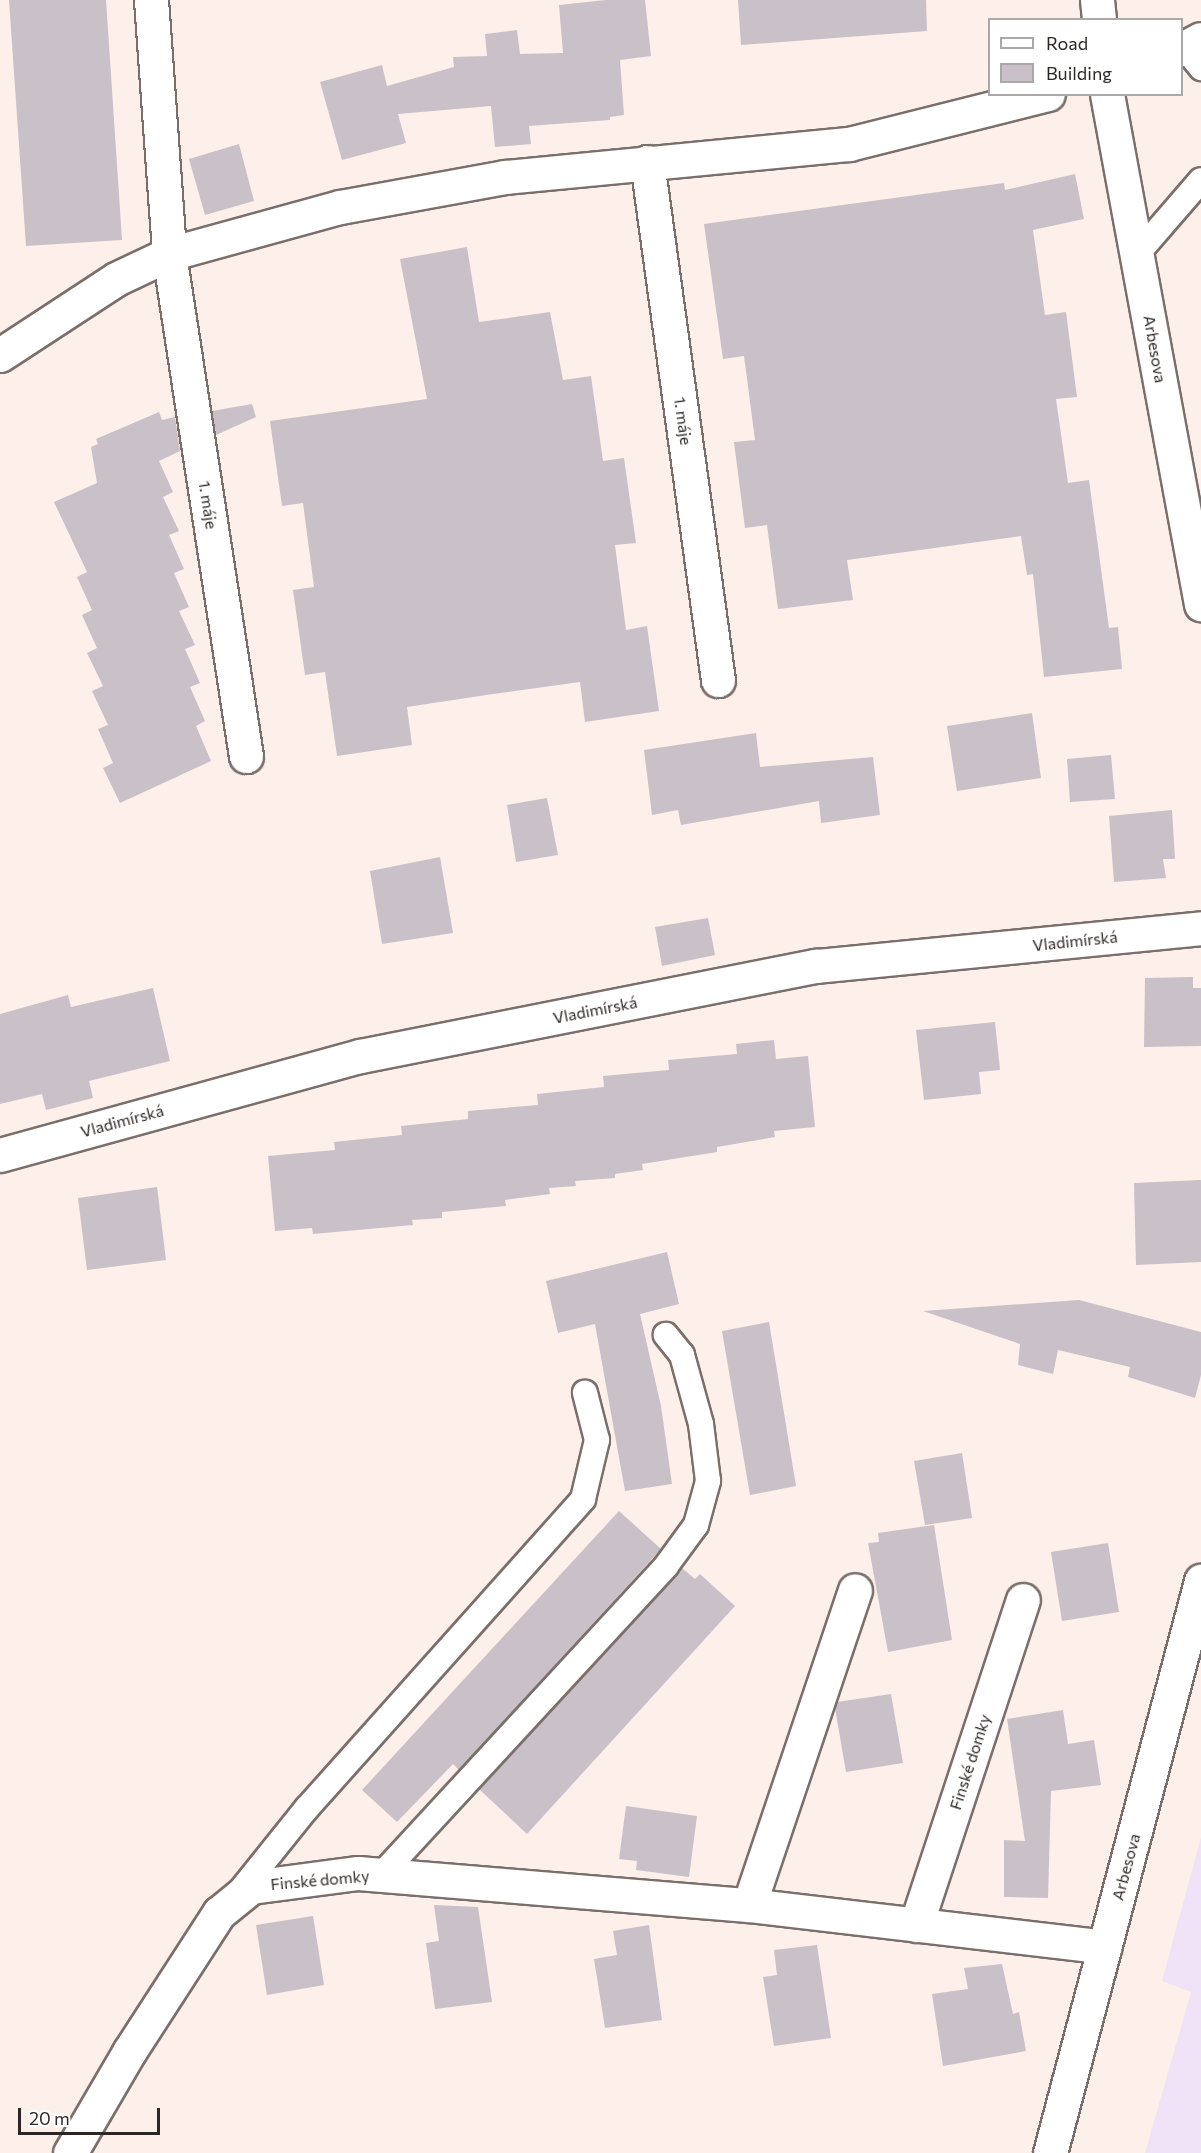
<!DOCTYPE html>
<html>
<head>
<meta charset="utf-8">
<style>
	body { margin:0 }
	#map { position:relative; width:1201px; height:2153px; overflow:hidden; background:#fdefea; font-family:Commissioner,sans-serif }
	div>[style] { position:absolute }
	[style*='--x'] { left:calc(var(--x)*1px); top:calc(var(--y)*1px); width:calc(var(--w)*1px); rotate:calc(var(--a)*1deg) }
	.education>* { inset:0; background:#f0e3f7 }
	.building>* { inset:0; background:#cac0c8 }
	.roads { filter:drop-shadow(2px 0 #7a6f6b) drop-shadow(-2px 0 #7a6f6b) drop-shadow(0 2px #7a6f6b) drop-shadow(0 -2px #7a6f6b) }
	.lane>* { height:24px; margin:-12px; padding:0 12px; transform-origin:12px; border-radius:12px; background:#fff }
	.street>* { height:33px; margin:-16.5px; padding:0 16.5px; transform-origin:16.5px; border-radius:16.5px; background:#fff }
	span { translate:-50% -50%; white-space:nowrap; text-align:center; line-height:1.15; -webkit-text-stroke:4.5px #fff; paint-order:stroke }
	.street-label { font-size:16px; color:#2c2725 }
	.legend { position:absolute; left:988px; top:18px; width:195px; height:78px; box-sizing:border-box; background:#fff; border:2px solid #aba9a8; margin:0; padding:8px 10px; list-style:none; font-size:18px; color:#2c2725 }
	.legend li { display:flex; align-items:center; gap:12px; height:30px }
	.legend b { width:30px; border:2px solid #aba9a8 }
	.scale { position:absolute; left:18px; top:2108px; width:142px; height:27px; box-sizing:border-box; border:3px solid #2c2725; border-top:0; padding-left:8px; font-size:18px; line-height:21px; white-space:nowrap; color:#2c2725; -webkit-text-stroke:4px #fff; paint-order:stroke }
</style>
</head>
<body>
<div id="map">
	<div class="education">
		<i style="clip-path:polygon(1201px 1837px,1201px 2153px,1145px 2153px,1191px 1992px,1162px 1981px)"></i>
	</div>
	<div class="building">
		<i style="clip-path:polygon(9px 0,106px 0,122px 240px,26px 246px)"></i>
		<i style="clip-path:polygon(606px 0,645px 0,651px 56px,620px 60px,624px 115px,610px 117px,610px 120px,529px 126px,531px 144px,495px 147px,491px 106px,398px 114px,406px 143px,342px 160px,320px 82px,382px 65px,387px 86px,454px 67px,453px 57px,487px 56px,485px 34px,517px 30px,520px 54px,563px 53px,559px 5px)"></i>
		<i style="clip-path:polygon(738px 0,926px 0,927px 31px,741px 45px)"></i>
		<i style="clip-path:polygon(239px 144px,254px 201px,205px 215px,189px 159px)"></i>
		<i style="clip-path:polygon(1075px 174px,1084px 219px,1033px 230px,1045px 315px,1066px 312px,1077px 397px,1056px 399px,1068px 483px,1089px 480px,1109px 628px,1118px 627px,1122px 669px,1044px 677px,1033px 574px,1027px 575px,1021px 536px,847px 560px,853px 600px,778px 609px,767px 525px,745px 528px,734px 442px,755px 440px,744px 356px,723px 359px,704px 224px,1004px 183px,1005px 190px)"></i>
		<i style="clip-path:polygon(467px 247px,479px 322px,550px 312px,563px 380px,591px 376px,603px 461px,624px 458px,636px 543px,615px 545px,626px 630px,647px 626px,659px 711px,585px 722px,580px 682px,493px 694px,407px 707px,412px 745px,337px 756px,325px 672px,305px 675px,293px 590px,314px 587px,303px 503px,282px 506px,270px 421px,427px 399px,400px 259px)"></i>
		<i style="clip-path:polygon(252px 404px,256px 417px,216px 435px,212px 411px)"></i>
		<i style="clip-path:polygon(159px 412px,162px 420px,175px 417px,180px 451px,159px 461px,173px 492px,163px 497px,179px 531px,169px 535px,184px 569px,174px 573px,189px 607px,179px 611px,195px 645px,185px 649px,200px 683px,190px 687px,205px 721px,196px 726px,211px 761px,120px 803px,103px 768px,113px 763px,98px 729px,108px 725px,92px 691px,103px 686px,87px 653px,97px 648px,82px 615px,92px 610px,77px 577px,87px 572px,54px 502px,97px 483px,91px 447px,98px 444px,96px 439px)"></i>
		<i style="clip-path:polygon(1032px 713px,1041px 778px,957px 791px,947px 726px)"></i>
		<i style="clip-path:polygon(756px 733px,760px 767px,873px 757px,880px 815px,821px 823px,819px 801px,681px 825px,678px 810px,652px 815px,644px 750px)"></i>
		<i style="clip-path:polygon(1111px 755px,1115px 799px,1070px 802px,1067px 759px)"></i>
		<i style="clip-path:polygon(547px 798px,558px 855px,516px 862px,507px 805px)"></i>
		<i style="clip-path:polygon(1172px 810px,1175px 859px,1163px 859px,1166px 878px,1114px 882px,1109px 816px)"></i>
		<i style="clip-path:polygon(440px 857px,453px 933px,382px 944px,370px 871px)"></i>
		<i style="clip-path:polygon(708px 918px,715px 955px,662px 966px,655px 927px)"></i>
		<i style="clip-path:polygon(1193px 977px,1193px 988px,1201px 988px,1201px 1046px,1144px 1047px,1145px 978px)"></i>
		<i style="clip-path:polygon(153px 988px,170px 1061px,89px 1081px,93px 1098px,46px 1110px,42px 1094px,0 1104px,0 1014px,68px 995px,71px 1007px)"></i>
		<i style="clip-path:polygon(995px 1022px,1000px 1070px,979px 1072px,981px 1094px,924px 1100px,916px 1030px)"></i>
		<i style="clip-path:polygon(774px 1040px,776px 1059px,808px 1056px,815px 1127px,774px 1131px,775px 1137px,717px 1147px,717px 1152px,642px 1164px,643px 1170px,615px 1174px,615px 1178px,575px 1181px,576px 1186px,549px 1188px,550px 1194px,505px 1200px,506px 1206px,442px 1212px,442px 1218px,412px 1220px,413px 1225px,313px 1234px,312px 1228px,275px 1231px,268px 1156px,335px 1150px,334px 1142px,402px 1135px,401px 1126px,468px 1119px,468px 1111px,538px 1105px,537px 1094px,604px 1087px,603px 1076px,669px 1070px,668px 1060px,737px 1054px,736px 1044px)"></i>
		<i style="clip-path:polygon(1201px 1180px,1201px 1262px,1136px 1265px,1134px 1183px)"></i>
		<i style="clip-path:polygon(157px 1187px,166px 1260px,87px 1270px,78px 1198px)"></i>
		<i style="clip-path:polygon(667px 1252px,679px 1304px,640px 1314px,661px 1406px,672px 1484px,625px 1491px,595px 1324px,558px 1333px,546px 1281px)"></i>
		<i style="clip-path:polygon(1079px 1300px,1201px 1332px,1201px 1375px,1195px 1398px,1128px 1377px,1130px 1367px,1058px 1350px,1053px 1374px,1018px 1365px,1020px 1344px,923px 1311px)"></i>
		<i style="clip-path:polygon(769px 1322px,796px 1486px,750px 1495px,722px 1331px)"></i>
		<i style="clip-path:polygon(962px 1453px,972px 1518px,925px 1525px,914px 1461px)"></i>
		<i style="clip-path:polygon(619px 1511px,661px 1549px,459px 1770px,453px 1764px,397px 1822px,362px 1790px)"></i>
		<i style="clip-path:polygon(934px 1525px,952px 1640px,888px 1652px,868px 1543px,879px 1542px,878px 1533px)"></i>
		<i style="clip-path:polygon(1108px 1543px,1119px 1612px,1062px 1621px,1051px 1552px)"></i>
		<i style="clip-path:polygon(682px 1568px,695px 1579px,700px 1574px,735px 1606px,527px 1834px,479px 1789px)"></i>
		<i style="clip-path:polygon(891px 1694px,903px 1763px,846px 1772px,835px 1708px,837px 1702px)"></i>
		<i style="clip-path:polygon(1063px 1710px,1068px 1744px,1094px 1740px,1101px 1785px,1051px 1791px,1048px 1898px,1004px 1897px,1004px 1840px,1025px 1841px,1007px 1719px)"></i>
		<i style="clip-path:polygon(626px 1806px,697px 1816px,689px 1877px,636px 1870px,637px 1861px,619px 1859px)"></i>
		<i style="clip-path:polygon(434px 1905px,478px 1907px,492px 2002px,435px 2009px,426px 1943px,439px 1941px)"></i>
		<i style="clip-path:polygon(313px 1916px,324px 1985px,267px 1995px,256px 1925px)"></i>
		<i style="clip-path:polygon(649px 1925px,662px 2020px,605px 2028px,594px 1959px,617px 1955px,613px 1931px)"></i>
		<i style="clip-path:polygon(817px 1945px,831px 2038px,774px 2046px,763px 1977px,777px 1975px,774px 1950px)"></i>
		<i style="clip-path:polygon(1002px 1964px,1013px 2014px,1019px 2012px,1026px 2051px,943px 2066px,932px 1994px,968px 1989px,964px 1968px)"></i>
	</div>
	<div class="roads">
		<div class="lane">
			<i style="--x:1185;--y:48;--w:26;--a:51"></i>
			<i style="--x:1138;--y:253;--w:96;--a:-49.2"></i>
			<i style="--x:381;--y:1875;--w:420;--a:-47.3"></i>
			<i style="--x:666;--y:1566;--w:51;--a:-53.8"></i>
			<i style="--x:696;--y:1525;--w:46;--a:-74.7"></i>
			<i style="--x:708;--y:1481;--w:57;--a:-97"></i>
			<i style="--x:701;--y:1424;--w:72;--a:-105.4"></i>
			<i style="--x:682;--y:1355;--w:26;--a:-129"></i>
			<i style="--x:238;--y:1894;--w:110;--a:-51.3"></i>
			<i style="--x:307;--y:1808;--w:414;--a:-48.2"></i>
			<i style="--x:583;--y:1499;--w:61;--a:-76.7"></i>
			<i style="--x:597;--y:1440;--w:49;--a:-104.3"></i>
		</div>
		<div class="street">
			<i style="--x:151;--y:0;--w:255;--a:85.9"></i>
			<i style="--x:169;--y:254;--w:508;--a:81.28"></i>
			<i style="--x:1097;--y:0;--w:20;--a:84"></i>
			<i style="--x:1182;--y:49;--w:21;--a:-28"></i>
			<i style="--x:1107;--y:94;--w:519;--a:79.56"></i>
			<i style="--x:647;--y:162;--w:523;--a:82.2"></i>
			<i style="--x:0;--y:355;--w:139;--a:-33.2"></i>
			<i style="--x:116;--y:279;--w:59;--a:-25.3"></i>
			<i style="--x:169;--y:254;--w:177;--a:-15.4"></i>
			<i style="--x:340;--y:207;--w:168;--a:-10.3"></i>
			<i style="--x:505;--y:177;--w:346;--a:-5.5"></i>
			<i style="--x:849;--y:144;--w:205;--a:-14.1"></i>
			<i style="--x:0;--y:1155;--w:373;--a:-15.4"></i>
			<i style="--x:360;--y:1056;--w:465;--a:-11.2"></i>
			<i style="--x:816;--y:966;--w:387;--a:-5.6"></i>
			<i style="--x:749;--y:1905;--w:332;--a:-71.4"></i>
			<i style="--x:916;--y:1925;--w:342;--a:-71.8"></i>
			<i style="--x:70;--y:2153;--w:117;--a:-59.7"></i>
			<i style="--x:129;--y:2052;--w:166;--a:-57.1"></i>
			<i style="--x:219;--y:1913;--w:41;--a:-39.1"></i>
			<i style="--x:251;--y:1887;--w:108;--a:-7.5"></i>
			<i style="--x:358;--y:1873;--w:392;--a:4.7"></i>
			<i style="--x:749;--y:1905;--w:358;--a:6.7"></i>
			<i style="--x:1050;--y:2153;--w:592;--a:-75.21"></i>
		</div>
	</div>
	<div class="street-label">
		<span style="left:1155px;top:349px;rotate:80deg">Arbesova</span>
		<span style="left:683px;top:421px;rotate:82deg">1. máje</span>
		<span style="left:208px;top:505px;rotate:81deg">1. máje</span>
		<span style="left:1075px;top:941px;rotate:-6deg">Vladimírská</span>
		<span style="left:595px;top:1010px;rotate:-11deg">Vladimírská</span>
		<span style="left:122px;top:1121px;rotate:-15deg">Vladimírská</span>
		<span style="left:970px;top:1762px;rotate:-72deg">Finské domky</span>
		<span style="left:1126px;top:1867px;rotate:-75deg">Arbesova</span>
		<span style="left:320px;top:1880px;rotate:-5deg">Finské domky</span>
	</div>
	<ul class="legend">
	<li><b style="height:8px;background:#fff"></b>Road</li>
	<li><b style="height:16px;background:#cac0c8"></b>Building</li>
	</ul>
	<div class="scale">20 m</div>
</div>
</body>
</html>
